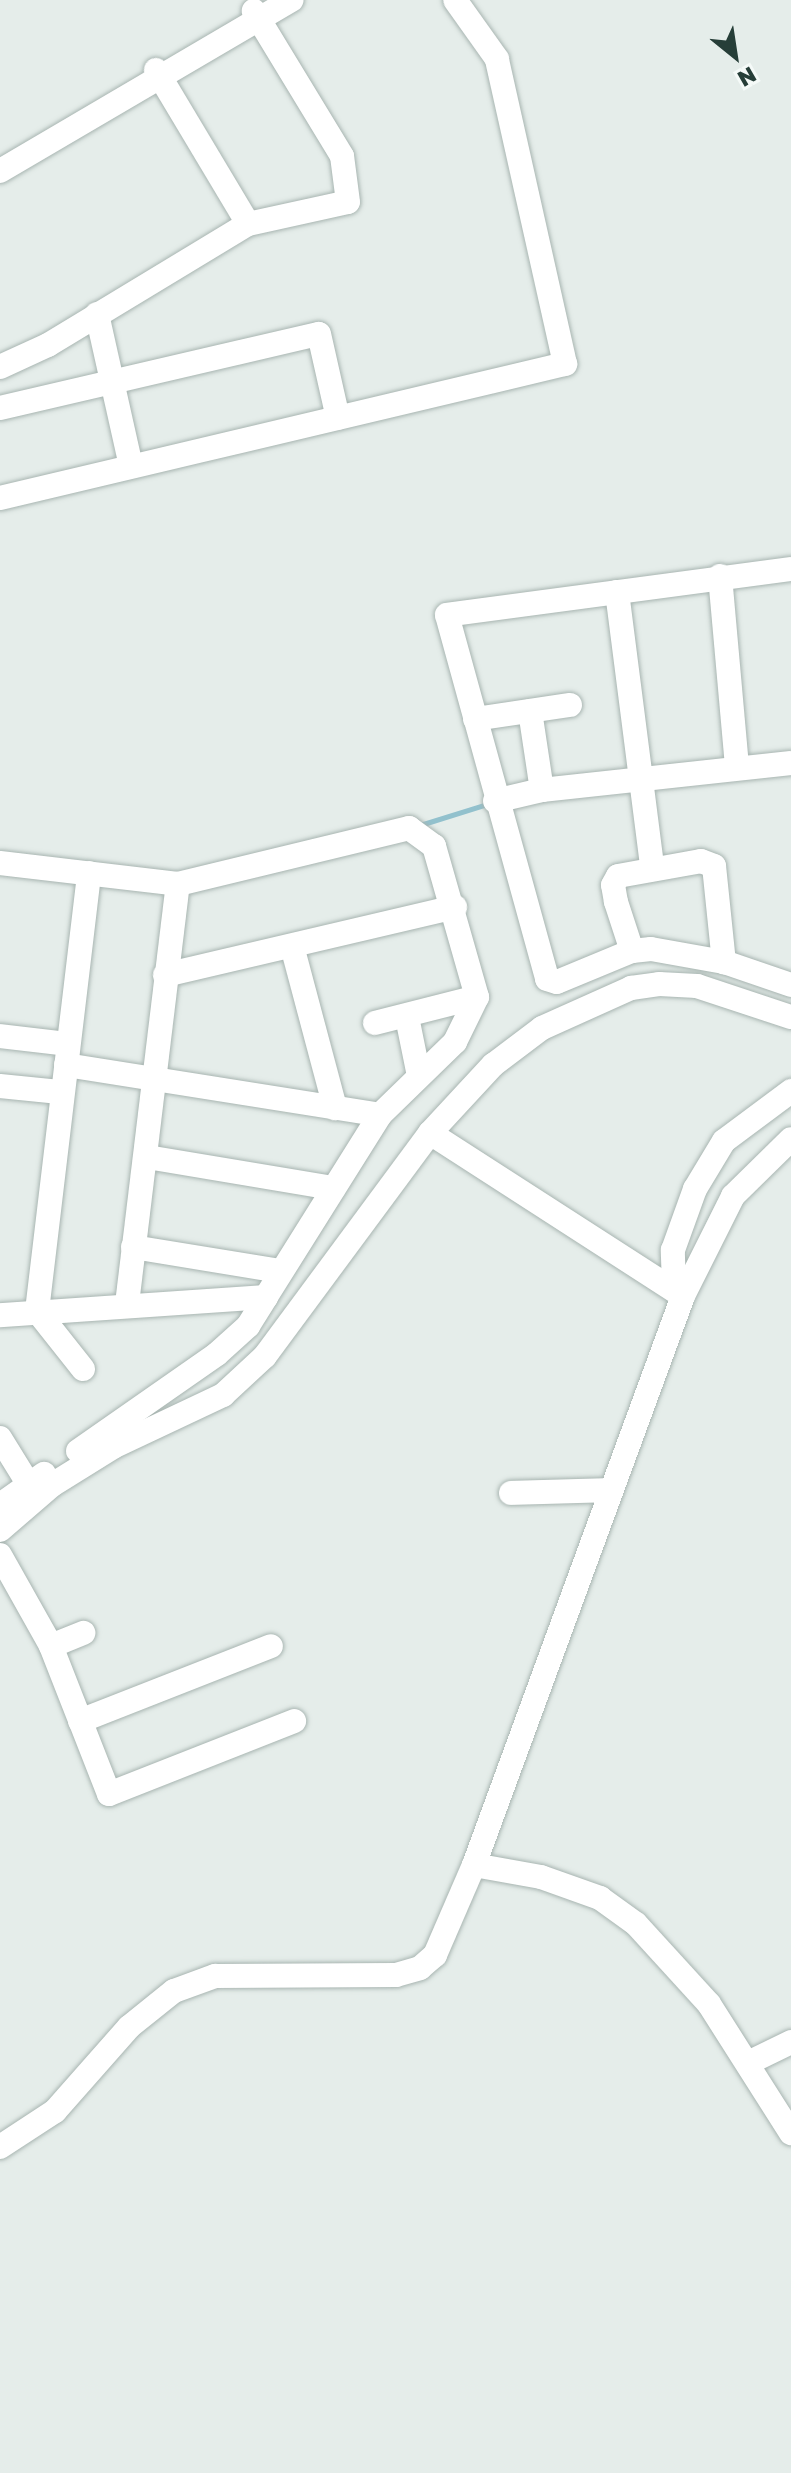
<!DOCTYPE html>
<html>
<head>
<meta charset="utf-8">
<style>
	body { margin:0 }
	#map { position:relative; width:791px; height:2473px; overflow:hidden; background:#e5edea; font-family:"Golos Text",sans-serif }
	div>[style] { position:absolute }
	.stream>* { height:5px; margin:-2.5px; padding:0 2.5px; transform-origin:2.5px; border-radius:2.5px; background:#92c1cd }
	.roads { filter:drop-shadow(0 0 2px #a8b5b1) drop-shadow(0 0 2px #a8b5b1) }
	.minor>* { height:24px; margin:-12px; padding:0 12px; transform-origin:12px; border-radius:12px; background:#fff }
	span { translate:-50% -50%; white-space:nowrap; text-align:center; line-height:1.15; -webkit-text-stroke:6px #f5faf8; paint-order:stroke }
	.north { position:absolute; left:695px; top:16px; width:80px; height:80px; -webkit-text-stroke:6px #f5faf8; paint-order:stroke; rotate:150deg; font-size:22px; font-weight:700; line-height:32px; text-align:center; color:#263e38 }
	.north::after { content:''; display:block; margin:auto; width:28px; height:36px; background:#263e38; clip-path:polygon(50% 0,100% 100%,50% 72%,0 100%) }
</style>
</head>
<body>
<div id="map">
	<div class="stream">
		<div style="left:420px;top:825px;width:70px;rotate:-17.4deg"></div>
	</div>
	<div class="roads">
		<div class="minor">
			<div style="left:156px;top:70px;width:179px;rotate:59.1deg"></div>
			<div style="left:248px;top:224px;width:102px;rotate:-12.4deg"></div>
			<div style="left:348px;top:202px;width:46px;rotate:-97.4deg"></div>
			<div style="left:342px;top:156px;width:170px;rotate:-121.3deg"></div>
			<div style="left:0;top:171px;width:338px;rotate:-30.4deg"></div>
			<div style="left:97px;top:314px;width:156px;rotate:77.4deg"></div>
			<div style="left:0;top:367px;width:53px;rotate:-24.6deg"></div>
			<div style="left:48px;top:345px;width:234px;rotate:-31.2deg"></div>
			<div style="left:0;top:408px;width:327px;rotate:-13.1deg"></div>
			<div style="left:319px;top:334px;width:86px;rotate:77.3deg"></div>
			<div style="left:0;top:498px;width:581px;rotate:-13.34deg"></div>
			<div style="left:565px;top:364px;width:312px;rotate:-102.6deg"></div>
			<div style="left:497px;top:59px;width:72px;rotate:-125.4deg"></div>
			<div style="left:791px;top:569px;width:347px;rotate:172.4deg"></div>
			<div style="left:447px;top:615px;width:377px;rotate:74.6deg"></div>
			<div style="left:547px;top:979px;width:10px;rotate:17deg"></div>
			<div style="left:557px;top:982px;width:81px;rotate:-22.5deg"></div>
			<div style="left:632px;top:951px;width:19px;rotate:-6deg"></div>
			<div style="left:651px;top:949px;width:74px;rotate:10.1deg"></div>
			<div style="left:724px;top:962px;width:71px;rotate:18.9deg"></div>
			<div style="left:720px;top:576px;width:191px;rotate:84.9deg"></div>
			<div style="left:617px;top:592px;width:277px;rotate:82.7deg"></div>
			<div style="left:530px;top:711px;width:80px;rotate:81.4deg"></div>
			<div style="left:475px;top:719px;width:96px;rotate:-8.4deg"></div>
			<div style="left:495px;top:801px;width:48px;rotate:-13.2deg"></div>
			<div style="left:542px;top:790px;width:250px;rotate:-6.2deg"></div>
			<div style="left:0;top:863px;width:179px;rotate:6.7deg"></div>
			<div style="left:178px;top:884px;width:238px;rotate:-13.6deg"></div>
			<div style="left:409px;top:828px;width:31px;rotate:36deg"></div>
			<div style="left:434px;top:846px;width:157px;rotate:74.1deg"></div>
			<div style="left:477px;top:997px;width:50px;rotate:116.1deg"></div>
			<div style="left:455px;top:1042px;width:105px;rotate:135.8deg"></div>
			<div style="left:380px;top:1115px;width:215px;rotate:122.1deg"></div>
			<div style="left:266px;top:1297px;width:267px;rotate:176.1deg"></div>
			<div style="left:292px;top:946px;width:168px;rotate:75.1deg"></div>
			<div style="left:632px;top:951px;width:52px;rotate:-108.1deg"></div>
			<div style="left:616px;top:902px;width:17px;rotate:-100deg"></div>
			<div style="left:613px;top:885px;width:10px;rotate:-61deg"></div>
			<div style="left:618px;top:876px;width:84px;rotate:-10.2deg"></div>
			<div style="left:701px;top:861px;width:14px;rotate:21deg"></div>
			<div style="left:714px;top:866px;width:97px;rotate:84.1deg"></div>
			<div style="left:165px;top:975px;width:298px;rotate:-13.2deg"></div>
			<div style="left:407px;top:1017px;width:60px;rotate:78.5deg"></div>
			<div style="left:375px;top:1023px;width:105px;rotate:-14.3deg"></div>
			<div style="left:0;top:1036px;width:68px;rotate:6.7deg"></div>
			<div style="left:66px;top:1065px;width:318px;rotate:9deg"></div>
			<div style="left:0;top:1086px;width:60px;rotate:5.7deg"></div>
			<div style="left:430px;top:1133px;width:301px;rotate:32.8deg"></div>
			<div style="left:147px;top:1157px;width:189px;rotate:9.5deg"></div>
			<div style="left:133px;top:1247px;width:148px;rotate:9.3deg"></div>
			<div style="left:674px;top:1286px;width:36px;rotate:-92deg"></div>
			<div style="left:673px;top:1250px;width:65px;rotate:-70.2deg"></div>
			<div style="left:695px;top:1189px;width:56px;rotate:-58.9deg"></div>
			<div style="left:724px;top:1141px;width:84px;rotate:-36.7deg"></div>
			<div style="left:127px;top:1304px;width:423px;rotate:-83.1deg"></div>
			<div style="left:83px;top:1369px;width:74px;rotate:-128.4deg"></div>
			<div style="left:37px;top:1311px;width:441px;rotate:-83.2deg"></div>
			<div style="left:0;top:1438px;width:55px;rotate:58.3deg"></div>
			<div style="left:78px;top:1451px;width:169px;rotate:-34.9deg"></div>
			<div style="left:217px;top:1354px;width:42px;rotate:-42.1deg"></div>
			<div style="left:248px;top:1326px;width:34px;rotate:-58deg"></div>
			<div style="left:511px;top:1493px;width:99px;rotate:-1.7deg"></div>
			<div style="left:0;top:1505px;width:54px;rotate:-35.2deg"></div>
			<div style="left:0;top:1530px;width:69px;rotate:-40.9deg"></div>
			<div style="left:52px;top:1485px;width:72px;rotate:-31.9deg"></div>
			<div style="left:113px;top:1447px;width:122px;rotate:-25.3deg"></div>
			<div style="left:223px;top:1395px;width:57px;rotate:-42.9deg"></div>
			<div style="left:265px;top:1356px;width:277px;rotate:-53.5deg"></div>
			<div style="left:430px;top:1133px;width:93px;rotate:-47.2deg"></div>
			<div style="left:493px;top:1065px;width:61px;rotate:-37.1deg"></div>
			<div style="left:542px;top:1028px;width:98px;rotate:-24.2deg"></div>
			<div style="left:631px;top:988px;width:28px;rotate:-8deg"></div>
			<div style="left:659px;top:984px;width:38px;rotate:3deg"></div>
			<div style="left:697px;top:986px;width:99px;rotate:18.3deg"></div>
			<div style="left:0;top:1555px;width:104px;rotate:60.7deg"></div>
			<div style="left:51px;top:1646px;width:159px;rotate:68.6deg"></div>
			<div style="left:109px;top:1794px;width:199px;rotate:-21.5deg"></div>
			<div style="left:51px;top:1646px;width:35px;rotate:-22deg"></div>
			<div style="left:80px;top:1721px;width:205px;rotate:-21.4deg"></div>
			<div style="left:474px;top:1865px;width:68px;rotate:10.2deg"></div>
			<div style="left:541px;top:1877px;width:63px;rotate:19.6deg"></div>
			<div style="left:600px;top:1898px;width:44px;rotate:35.8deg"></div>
			<div style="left:636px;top:1924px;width:108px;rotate:47.6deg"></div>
			<div style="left:709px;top:2004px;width:153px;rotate:57.6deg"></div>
			<div style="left:748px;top:2063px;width:48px;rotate:-26deg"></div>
			<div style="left:0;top:2147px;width:66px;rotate:-33.2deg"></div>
			<div style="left:55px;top:2111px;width:112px;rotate:-48.6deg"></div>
			<div style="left:129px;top:2027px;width:58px;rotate:-38.7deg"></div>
			<div style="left:174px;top:1991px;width:44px;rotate:-20.1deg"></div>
			<div style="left:215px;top:1976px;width:181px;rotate:-0.3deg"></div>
			<div style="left:396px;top:1975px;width:25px;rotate:-16deg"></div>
			<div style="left:420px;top:1968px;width:20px;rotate:-41deg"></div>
			<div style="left:435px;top:1955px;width:98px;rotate:-66.6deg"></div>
			<div style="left:474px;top:1865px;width:606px;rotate:-69.83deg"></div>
			<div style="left:683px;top:1296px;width:112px;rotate:-63.4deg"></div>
			<div style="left:733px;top:1196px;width:81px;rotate:-44.5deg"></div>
		</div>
	</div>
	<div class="north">N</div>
</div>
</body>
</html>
